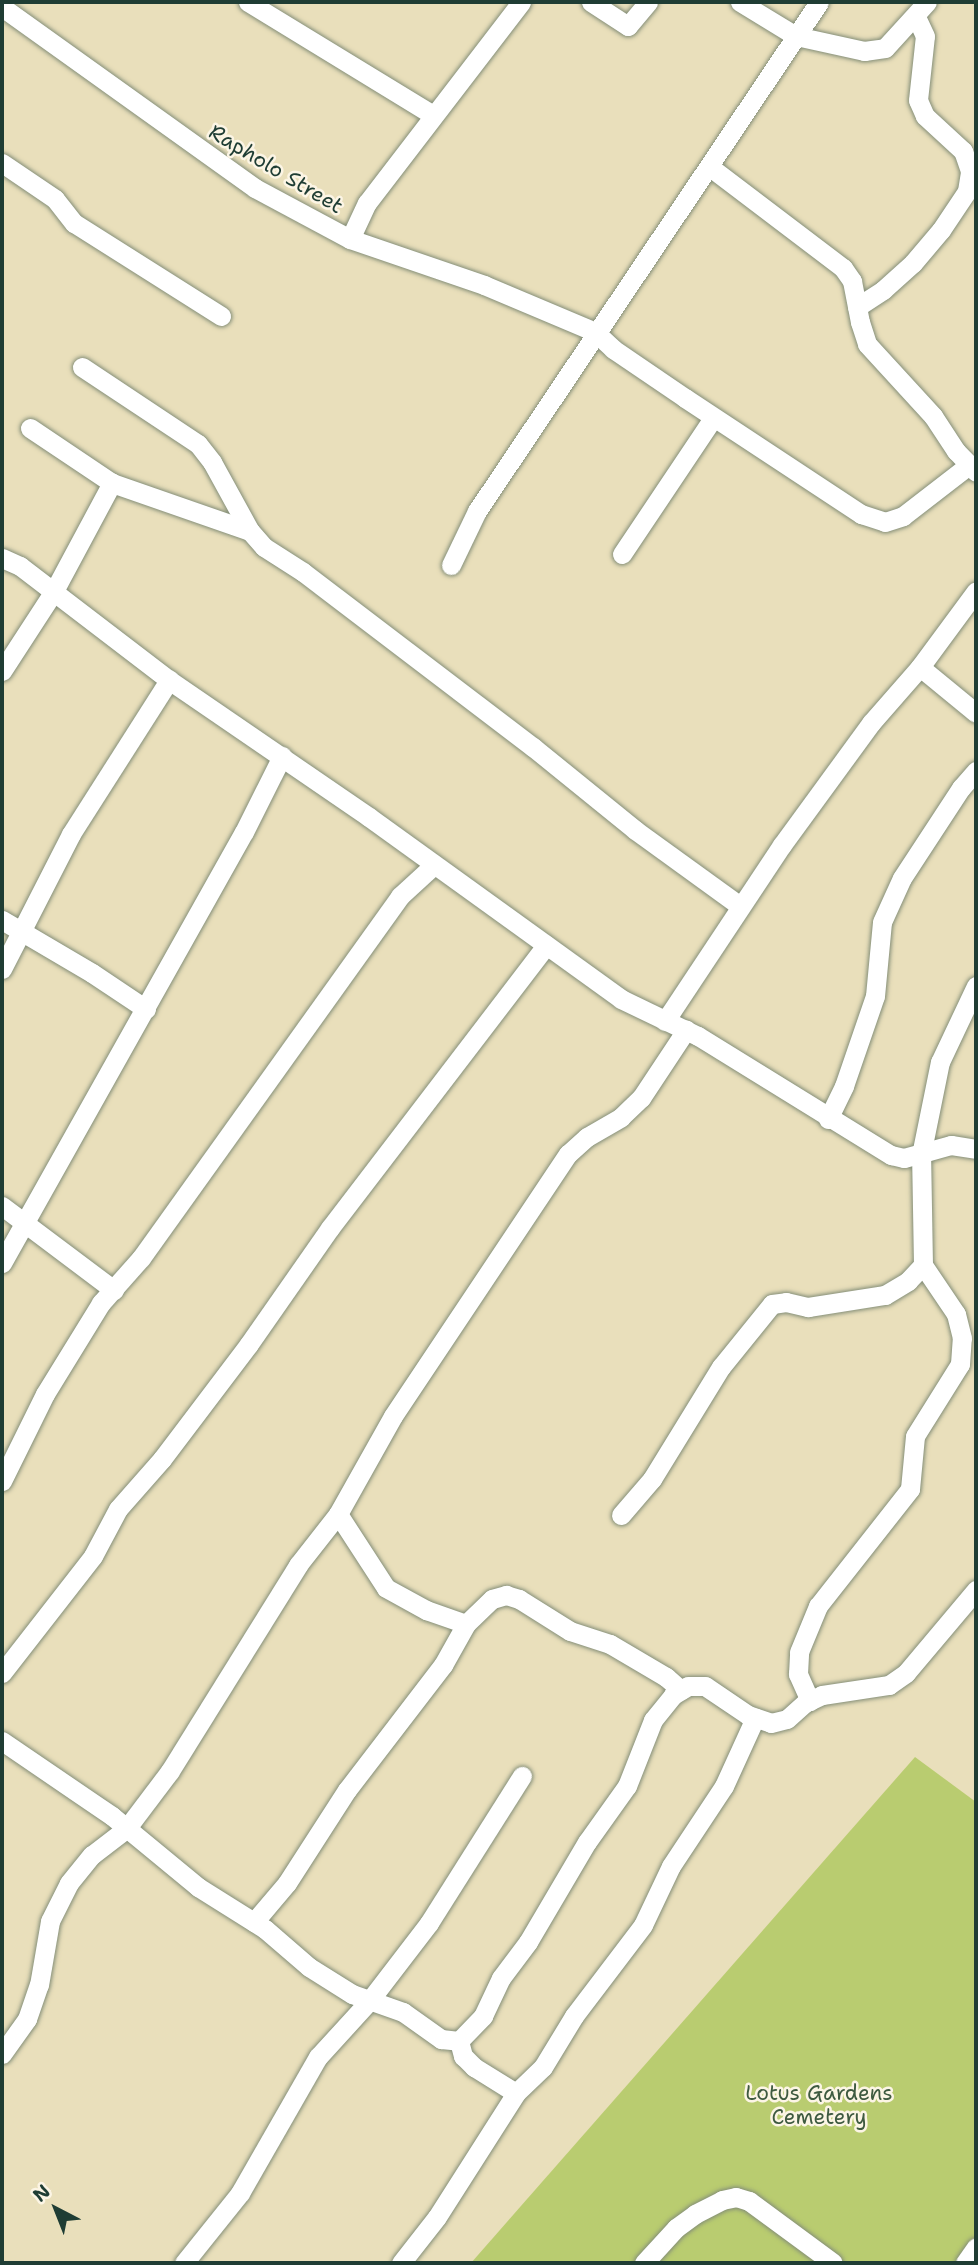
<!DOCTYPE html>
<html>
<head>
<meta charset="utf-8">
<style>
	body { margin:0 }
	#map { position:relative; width:978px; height:2265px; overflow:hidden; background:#e9dfbb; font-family:"Shantell Sans",sans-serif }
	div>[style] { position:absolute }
	.green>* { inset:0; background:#b9cc70 }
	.roads { filter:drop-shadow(0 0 2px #848e78) drop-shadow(0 0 2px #848e78) }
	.minor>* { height:19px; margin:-9.5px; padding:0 9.5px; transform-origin:9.5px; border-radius:9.5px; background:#fff }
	span { translate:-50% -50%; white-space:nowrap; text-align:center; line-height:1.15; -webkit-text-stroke:5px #fcf5e5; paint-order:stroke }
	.street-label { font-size:21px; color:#1f3d34 }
	.park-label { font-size:21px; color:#3e5a40 }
	.frame { position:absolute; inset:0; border:4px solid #1f3d34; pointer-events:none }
	.north { position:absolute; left:21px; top:2174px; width:70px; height:70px; -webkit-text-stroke:5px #fcf5e5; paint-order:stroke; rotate:318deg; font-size:19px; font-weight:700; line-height:28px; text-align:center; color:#1f3d34 }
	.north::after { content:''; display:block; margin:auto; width:24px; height:32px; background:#1f3d34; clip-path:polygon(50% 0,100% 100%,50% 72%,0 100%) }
</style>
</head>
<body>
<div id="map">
	<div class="green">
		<div style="clip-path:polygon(915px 1757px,976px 1802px,976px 2263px,471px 2263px)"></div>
	</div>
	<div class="roads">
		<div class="minor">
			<div style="left:248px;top:2px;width:217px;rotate:31.4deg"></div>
			<div style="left:591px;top:2px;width:44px;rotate:33deg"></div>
			<div style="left:628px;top:26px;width:31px;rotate:-50deg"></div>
			<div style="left:740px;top:2px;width:66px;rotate:31.3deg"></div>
			<div style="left:796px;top:36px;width:70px;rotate:12.4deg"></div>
			<div style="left:864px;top:51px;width:21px;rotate:-8deg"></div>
			<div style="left:885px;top:48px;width:62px;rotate:-47.6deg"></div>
			<div style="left:2px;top:7px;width:311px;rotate:35.6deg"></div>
			<div style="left:255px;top:188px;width:108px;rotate:28.2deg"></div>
			<div style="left:350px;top:239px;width:142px;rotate:18.9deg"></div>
			<div style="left:484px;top:285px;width:121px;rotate:22.9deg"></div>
			<div style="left:595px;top:332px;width:25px;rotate:43deg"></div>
			<div style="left:613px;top:349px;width:87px;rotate:34.2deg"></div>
			<div style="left:685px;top:398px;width:211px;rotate:33.4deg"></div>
			<div style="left:861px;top:514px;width:25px;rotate:18deg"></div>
			<div style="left:885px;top:522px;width:19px;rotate:-18deg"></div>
			<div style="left:903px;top:516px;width:83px;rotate:-37.7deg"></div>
			<div style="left:2px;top:163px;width:64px;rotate:34.2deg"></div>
			<div style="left:55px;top:199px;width:31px;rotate:52deg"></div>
			<div style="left:74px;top:223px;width:174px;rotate:32.3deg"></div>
			<div style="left:710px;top:167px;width:167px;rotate:37.2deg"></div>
			<div style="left:843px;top:268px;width:16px;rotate:55deg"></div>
			<div style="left:852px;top:281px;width:42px;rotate:79deg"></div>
			<div style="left:860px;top:322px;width:23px;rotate:72deg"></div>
			<div style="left:867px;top:344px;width:98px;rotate:47.5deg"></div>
			<div style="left:933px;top:416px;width:42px;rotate:56.7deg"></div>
			<div style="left:956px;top:451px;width:29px;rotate:46deg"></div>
			<div style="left:350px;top:239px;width:40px;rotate:-65deg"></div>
			<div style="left:367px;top:203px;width:253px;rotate:-52.5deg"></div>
			<div style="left:857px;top:307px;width:31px;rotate:-33deg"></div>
			<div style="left:883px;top:290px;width:40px;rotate:-42deg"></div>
			<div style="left:913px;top:263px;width:43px;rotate:-49.7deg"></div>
			<div style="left:941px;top:230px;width:47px;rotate:-56.3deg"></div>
			<div style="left:967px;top:191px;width:20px;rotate:-81deg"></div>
			<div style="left:970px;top:171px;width:21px;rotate:-109deg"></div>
			<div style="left:963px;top:151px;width:52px;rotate:-137.4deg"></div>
			<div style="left:925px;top:116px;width:17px;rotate:-114deg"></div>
			<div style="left:918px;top:100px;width:64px;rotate:-83.8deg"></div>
			<div style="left:925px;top:36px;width:21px;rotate:-115deg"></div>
			<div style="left:82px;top:367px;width:139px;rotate:33.6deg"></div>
			<div style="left:198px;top:444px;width:23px;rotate:52deg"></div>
			<div style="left:212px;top:462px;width:79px;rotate:61.2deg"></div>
			<div style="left:250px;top:531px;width:21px;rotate:49deg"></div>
			<div style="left:264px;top:547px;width:46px;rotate:32.7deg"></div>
			<div style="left:303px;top:572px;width:289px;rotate:37.3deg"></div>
			<div style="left:533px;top:747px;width:132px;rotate:39.1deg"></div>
			<div style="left:635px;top:830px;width:130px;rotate:35.9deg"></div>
			<div style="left:30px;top:428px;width:99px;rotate:33.9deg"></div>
			<div style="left:112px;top:483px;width:146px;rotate:19.2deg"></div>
			<div style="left:622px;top:554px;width:164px;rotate:-56.2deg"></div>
			<div style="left:2px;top:558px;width:20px;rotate:24deg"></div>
			<div style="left:20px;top:566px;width:188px;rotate:37.4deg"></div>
			<div style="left:169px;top:680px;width:242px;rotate:34.4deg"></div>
			<div style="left:369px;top:817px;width:311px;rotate:35.8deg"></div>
			<div style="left:621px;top:999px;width:85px;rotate:25.7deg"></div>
			<div style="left:698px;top:1036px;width:227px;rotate:31.7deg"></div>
			<div style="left:891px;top:1155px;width:13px;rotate:13deg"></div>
			<div style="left:904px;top:1158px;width:49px;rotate:-15.5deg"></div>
			<div style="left:951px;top:1145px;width:25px;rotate:9deg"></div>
			<div style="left:451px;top:565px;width:60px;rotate:-64.3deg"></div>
			<div style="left:477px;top:511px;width:613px;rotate:-56.1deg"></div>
			<div style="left:920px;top:667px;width:72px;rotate:39.4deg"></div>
			<div style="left:2px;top:671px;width:95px;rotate:-57deg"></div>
			<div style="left:54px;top:591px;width:123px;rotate:-61.8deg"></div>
			<div style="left:2px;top:920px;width:104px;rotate:30.5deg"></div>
			<div style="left:92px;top:973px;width:65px;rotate:33.7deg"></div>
			<div style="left:2px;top:969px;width:152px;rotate:-62.9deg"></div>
			<div style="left:71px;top:834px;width:183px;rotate:-57.5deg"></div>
			<div style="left:665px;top:1021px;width:211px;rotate:-56.4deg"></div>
			<div style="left:782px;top:845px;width:151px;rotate:-53.9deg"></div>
			<div style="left:871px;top:723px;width:74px;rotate:-48.8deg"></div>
			<div style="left:920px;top:667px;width:94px;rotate:-53.6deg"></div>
			<div style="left:828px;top:1119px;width:37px;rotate:-64deg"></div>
			<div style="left:844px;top:1086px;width:95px;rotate:-71deg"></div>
			<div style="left:875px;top:996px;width:74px;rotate:-84.6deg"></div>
			<div style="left:882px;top:922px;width:48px;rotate:-65.6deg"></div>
			<div style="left:902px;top:878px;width:108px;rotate:-56.8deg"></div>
			<div style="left:961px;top:788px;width:23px;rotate:-49deg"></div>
			<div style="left:2px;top:1206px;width:140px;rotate:36.9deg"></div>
			<div style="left:2px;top:1263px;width:494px;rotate:-60.7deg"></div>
			<div style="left:244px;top:832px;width:85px;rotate:-63.4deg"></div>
			<div style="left:2px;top:1481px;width:97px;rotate:-63.7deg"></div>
			<div style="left:45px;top:1394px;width:107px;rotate:-58.4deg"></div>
			<div style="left:101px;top:1303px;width:60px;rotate:-48.4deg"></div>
			<div style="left:141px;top:1258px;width:445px;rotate:-54.4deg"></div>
			<div style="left:400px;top:896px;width:46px;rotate:-42.4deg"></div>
			<div style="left:338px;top:1514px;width:88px;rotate:57deg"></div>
			<div style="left:386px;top:1588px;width:46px;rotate:28.8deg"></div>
			<div style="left:426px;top:1610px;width:42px;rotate:19.3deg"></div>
			<div style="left:621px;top:1515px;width:48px;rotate:-49.3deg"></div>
			<div style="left:652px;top:1479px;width:132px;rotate:-58.4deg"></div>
			<div style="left:721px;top:1367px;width:81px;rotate:-51deg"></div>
			<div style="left:772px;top:1304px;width:14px;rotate:-8deg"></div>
			<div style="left:786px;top:1302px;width:23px;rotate:13deg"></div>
			<div style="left:808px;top:1307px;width:78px;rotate:-8.9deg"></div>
			<div style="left:885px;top:1295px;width:27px;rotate:-31deg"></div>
			<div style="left:908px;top:1281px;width:22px;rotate:-47deg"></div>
			<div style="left:923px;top:1265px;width:110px;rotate:-91deg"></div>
			<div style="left:921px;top:1155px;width:95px;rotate:-78.5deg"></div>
			<div style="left:940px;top:1062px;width:84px;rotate:-64.7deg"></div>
			<div style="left:2px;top:1673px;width:148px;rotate:-52.1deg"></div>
			<div style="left:93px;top:1556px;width:53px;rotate:-62deg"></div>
			<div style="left:118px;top:1509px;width:67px;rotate:-48.7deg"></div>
			<div style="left:162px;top:1459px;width:144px;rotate:-52.9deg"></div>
			<div style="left:249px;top:1344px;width:141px;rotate:-55.1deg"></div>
			<div style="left:330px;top:1228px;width:356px;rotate:-52.6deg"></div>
			<div style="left:810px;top:1701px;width:30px;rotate:-114deg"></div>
			<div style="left:798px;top:1674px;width:22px;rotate:-87deg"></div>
			<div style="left:799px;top:1652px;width:50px;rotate:-67.6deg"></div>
			<div style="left:818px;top:1606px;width:149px;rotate:-51.8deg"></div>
			<div style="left:910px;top:1489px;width:53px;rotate:-84.6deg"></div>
			<div style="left:915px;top:1436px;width:85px;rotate:-58deg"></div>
			<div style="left:960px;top:1364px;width:26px;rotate:-86deg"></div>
			<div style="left:962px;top:1338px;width:25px;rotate:-104deg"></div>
			<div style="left:956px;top:1314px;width:59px;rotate:-124deg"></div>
			<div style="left:2px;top:1741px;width:133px;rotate:34.3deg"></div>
			<div style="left:112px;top:1816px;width:112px;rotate:39.5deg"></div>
			<div style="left:198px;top:1887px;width:79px;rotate:32.1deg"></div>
			<div style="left:265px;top:1929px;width:58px;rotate:40.8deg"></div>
			<div style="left:309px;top:1967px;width:51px;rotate:32.1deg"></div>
			<div style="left:352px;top:1994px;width:54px;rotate:19.4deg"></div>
			<div style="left:403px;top:2012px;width:47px;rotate:35.4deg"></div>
			<div style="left:441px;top:2039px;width:18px;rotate:6deg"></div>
			<div style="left:459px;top:2041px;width:35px;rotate:-46deg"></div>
			<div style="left:483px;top:2016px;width:42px;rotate:-64.7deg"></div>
			<div style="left:501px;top:1978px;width:45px;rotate:-53.1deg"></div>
			<div style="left:528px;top:1942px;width:116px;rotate:-59.5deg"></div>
			<div style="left:587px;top:1842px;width:69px;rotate:-54.5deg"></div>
			<div style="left:627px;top:1786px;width:71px;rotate:-68.5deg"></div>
			<div style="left:653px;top:1720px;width:32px;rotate:-51deg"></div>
			<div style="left:673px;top:1695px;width:17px;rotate:-31deg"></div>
			<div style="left:688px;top:1686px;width:17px"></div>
			<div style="left:705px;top:1686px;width:52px;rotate:34deg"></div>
			<div style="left:748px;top:1715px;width:24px;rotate:19deg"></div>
			<div style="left:771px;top:1723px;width:16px;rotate:-14deg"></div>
			<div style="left:787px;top:1719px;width:24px;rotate:-42deg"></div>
			<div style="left:805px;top:1703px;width:19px;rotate:-25deg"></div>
			<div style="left:822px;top:1695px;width:68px;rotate:-8.5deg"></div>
			<div style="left:889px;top:1685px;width:21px;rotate:-35deg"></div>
			<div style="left:906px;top:1673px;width:109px;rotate:-49.9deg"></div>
			<div style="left:254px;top:1922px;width:51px;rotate:-49.8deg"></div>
			<div style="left:287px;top:1883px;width:111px;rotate:-57.2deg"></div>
			<div style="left:347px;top:1790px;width:158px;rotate:-52.5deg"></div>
			<div style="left:443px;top:1665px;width:47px;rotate:-60.7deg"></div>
			<div style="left:466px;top:1624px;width:36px;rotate:-44deg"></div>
			<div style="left:492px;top:1599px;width:15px;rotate:-16deg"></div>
			<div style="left:506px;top:1595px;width:14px;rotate:17deg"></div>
			<div style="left:519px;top:1599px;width:60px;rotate:32.1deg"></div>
			<div style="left:570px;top:1631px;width:42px;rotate:18deg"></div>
			<div style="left:610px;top:1644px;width:65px;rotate:30.5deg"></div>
			<div style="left:666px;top:1677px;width:20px;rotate:41deg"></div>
			<div style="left:459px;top:2041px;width:16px;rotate:75deg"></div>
			<div style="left:463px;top:2056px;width:16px;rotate:45deg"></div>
			<div style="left:474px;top:2067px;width:49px;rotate:31.8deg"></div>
			<div style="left:2px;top:2054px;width:43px;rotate:-54.5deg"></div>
			<div style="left:27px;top:2019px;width:36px;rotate:-71deg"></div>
			<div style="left:39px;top:1985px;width:65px;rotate:-80.2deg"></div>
			<div style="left:50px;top:1921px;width:42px;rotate:-63.4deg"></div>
			<div style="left:69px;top:1883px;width:36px;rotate:-51deg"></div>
			<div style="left:92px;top:1855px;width:44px;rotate:-37.6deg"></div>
			<div style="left:127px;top:1828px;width:71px;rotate:-53deg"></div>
			<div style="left:170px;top:1771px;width:243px;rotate:-58.1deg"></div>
			<div style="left:298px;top:1565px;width:65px;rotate:-51.9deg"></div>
			<div style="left:338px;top:1514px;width:112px;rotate:-60.7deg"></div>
			<div style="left:393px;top:1416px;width:315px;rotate:-56.3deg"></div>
			<div style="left:568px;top:1154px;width:25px;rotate:-42deg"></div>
			<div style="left:587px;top:1137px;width:39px;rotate:-30deg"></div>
			<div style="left:621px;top:1117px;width:28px;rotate:-44deg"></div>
			<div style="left:641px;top:1098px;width:82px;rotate:-56.5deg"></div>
			<div style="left:184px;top:2263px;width:90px;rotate:-51.3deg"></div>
			<div style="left:240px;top:2193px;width:157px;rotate:-60.2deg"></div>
			<div style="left:318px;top:2057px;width:77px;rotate:-47.6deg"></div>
			<div style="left:370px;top:2000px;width:97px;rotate:-52.5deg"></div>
			<div style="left:429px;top:1923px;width:174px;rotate:-57.7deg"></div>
			<div style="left:401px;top:2263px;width:58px;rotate:-52deg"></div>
			<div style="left:437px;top:2217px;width:147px;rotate:-57.5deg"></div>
			<div style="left:516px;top:2093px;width:37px;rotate:-44deg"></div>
			<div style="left:543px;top:2067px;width:60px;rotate:-58.7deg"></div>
			<div style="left:574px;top:2016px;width:114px;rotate:-52.8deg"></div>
			<div style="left:643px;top:1925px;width:65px;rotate:-64.6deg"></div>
			<div style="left:671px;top:1866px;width:96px;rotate:-56.5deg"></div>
			<div style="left:724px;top:1786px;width:75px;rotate:-65.5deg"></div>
			<div style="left:644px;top:2263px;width:47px;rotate:-47.6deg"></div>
			<div style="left:676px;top:2228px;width:24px;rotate:-36deg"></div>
			<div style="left:695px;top:2214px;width:30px;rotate:-27deg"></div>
			<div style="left:722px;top:2200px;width:14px;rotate:-12deg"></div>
			<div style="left:736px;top:2197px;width:14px;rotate:17deg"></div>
			<div style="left:749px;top:2201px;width:104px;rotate:36.4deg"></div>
			<div style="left:965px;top:2263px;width:19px;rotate:-55deg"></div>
		</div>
	</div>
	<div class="street-label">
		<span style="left:276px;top:169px;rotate:31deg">Rapholo Street</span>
	</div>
	<div class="park-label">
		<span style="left:819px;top:2105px">Lotus Gardens<br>Cemetery</span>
	</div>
	<div class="frame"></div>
	<div class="north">N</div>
</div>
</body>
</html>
